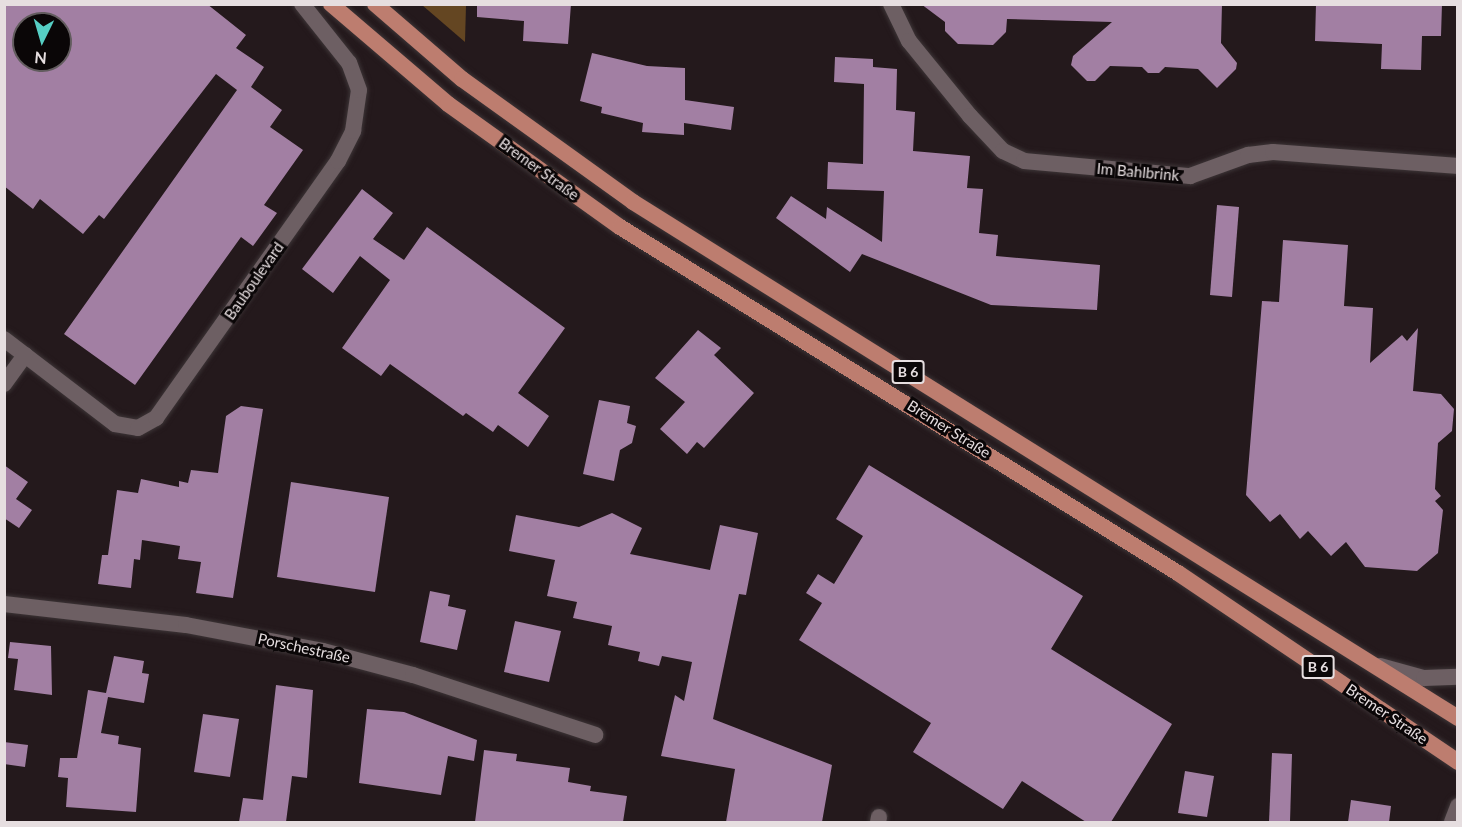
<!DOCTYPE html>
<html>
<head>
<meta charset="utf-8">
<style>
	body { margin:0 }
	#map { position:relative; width:1462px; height:827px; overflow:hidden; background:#24191c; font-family:Lato,sans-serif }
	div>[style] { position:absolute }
	.forest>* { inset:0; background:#644622 }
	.building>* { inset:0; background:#a27fa3 }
	.roads { filter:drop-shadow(0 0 2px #3d3537) drop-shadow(0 0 2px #3d3537) }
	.minor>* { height:16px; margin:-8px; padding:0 8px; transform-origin:8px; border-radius:8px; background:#6d5f63 }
	.tertiary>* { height:16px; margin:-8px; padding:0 8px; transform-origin:8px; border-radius:8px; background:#6d5f63 }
	.primary>* { height:16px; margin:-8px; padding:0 8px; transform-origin:8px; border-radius:8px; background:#bd7d6f }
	span { translate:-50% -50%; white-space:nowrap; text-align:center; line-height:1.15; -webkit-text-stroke:6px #0a0607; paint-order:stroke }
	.shield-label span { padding:2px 4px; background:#0a0607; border:2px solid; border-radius:4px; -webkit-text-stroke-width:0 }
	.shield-label { font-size:14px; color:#e6dee0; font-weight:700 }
	.street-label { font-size:15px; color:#e6dee0 }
	.frame { position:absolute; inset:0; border:6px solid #e6dee0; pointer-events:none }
	.north { position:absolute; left:12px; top:12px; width:60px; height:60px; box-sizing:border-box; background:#0a0607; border:2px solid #625c5e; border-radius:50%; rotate:185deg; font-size:16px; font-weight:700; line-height:24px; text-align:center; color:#e6dee0 }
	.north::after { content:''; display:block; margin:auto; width:21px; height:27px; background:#56cec4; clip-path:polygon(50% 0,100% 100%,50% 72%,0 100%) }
</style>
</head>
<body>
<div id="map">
	<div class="forest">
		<div style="clip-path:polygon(422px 5px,466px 5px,465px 42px)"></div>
	</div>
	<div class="building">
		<div style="clip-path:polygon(evenodd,4px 4px,207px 4px,246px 35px,236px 48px,264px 67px,251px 87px,282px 110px,270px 127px,303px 150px,264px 205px,277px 213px,253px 246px,241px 237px,135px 385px,64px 334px,237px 90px,216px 74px,104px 219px,99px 215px,83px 234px,40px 199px,33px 209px,4px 186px,4px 4px,24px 24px,60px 24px,60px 60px,24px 60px,24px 24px)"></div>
		<div style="clip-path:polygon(477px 4px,571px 4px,568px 44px,523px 41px,524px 21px,477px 17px)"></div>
		<div style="clip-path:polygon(921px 4px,1222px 4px,1221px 43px,1237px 63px,1236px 69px,1217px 88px,1198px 69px,1165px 67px,1159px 73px,1148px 73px,1142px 67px,1110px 66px,1095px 81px,1087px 81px,1071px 65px,1073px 56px,1112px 22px,1007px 19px,1006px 32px,993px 45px,958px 44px,945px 31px,945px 22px)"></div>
		<div style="clip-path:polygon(1316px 4px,1442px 4px,1441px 36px,1422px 36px,1421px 70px,1381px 69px,1382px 44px,1315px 41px)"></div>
		<div style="clip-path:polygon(592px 53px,647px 66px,685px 68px,685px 100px,734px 107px,731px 130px,684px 123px,684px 135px,642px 132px,643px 123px,601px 113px,602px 107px,580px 101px)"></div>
		<div style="clip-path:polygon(835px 57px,873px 59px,873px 67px,897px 69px,896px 110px,915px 112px,913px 151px,970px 156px,967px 188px,983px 189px,979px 233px,998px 235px,996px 256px,1100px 265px,1097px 310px,991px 305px,862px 254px,850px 272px,776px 218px,791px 196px,826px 219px,827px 207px,882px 242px,884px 191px,827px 189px,828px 162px,863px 164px,864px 84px,834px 82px)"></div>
		<div style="clip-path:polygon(362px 189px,393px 213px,373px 239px,404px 260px,427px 227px,565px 328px,518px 393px,549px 416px,528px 447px,498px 425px,493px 432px,466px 413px,463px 416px,390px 364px,381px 376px,342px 348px,390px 280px,360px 256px,333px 293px,302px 269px)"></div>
		<div style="clip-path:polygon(1217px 205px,1239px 207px,1232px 297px,1210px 295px)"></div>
		<div style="clip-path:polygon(1283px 240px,1348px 245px,1344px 306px,1373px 308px,1370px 363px,1402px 335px,1407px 341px,1418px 328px,1413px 391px,1441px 394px,1454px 409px,1452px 431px,1438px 443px,1435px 489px,1441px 496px,1435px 501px,1443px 510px,1438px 553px,1417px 571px,1365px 567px,1346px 542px,1331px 556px,1308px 531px,1300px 539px,1280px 514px,1270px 522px,1246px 495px,1262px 301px,1279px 302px)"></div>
		<div style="clip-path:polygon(698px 330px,721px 348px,714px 355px,754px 393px,704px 448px,697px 442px,687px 454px,660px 429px,685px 402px,655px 378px)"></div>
		<div style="clip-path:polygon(599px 400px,630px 406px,627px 423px,636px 426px,632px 443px,620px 450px,614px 481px,583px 474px)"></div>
		<div style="clip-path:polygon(241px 406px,263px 409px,233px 598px,196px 593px,201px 562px,178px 559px,180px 546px,142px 540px,140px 560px,134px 559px,131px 588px,98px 584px,102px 555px,108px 555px,117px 490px,138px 493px,141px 479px,179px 487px,179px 481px,188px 483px,191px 470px,218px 473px,226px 416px)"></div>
		<div style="clip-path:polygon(4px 465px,28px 482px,16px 499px,32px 510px,19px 528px,4px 518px)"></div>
		<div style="clip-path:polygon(869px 465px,1083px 596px,1051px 649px,1172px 724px,1111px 822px,1086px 822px,1022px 781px,1003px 809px,913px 752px,931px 723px,799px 640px,822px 603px,806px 593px,818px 574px,834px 584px,863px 536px,836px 519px)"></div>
		<div style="clip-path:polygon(291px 482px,389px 497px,375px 592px,277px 577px)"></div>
		<div style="clip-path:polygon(612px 513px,642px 528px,630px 554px,710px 570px,720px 525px,758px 533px,746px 595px,739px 594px,713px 719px,832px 765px,822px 822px,726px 822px,735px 769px,661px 756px,675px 695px,684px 701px,692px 662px,662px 656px,659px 666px,638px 661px,640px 652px,608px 645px,612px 626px,573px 618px,577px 602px,547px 596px,555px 560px,509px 551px,516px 515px,579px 527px)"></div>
		<div style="clip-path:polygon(430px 591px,450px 595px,448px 606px,466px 610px,457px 650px,420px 642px)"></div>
		<div style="clip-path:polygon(515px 621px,561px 631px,549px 682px,504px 672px)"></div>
		<div style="clip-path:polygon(10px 642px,51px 646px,52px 695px,14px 690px,18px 659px,8px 658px)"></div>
		<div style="clip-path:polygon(114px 656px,144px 661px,142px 673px,149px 674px,144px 703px,108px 697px,101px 733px,119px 736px,118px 744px,141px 748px,136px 812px,66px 807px,68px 778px,58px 777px,60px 758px,77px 758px,88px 690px,106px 693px)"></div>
		<div style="clip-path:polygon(276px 685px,313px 690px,307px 778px,292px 776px,286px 822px,239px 822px,243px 798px,263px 800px)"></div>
		<div style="clip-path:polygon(367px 709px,404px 712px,477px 740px,474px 761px,448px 756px,441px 795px,359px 783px)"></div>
		<div style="clip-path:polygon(203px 714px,239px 719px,230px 777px,194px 772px)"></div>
		<div style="clip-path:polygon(4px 742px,28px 745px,25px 767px,4px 764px)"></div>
		<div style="clip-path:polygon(484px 750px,517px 754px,516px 761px,570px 768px,568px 782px,591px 786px,590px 791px,627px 796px,623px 822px,475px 822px)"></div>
		<div style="clip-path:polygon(1272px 753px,1292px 754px,1290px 822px,1269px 822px)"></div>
		<div style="clip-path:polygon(1185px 771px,1214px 776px,1207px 817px,1178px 813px)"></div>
		<div style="clip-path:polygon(1351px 800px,1391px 806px,1389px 822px,1348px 822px)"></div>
	</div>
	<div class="roads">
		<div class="minor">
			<div style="left:891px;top:4px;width:41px;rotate:64.1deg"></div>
			<div style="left:909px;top:41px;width:97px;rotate:50.9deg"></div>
			<div style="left:970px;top:116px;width:48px;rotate:46.7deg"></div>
			<div style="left:1003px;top:151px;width:23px;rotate:25deg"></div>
			<div style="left:1024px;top:161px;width:167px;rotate:5.2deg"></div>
			<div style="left:1190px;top:176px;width:62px;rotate:-19.9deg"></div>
			<div style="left:1248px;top:155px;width:25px;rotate:-7deg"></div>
			<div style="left:1273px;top:152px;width:186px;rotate:4.3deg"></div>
			<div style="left:4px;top:339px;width:140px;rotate:37.4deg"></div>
			<div style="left:115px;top:424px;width:23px;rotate:10deg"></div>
			<div style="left:138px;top:428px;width:21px;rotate:-29deg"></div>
			<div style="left:156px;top:418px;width:315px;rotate:-54.7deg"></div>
			<div style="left:338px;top:161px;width:34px;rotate:-63deg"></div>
			<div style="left:353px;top:131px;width:41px;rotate:-81.7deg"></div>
			<div style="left:359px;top:90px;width:29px;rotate:-110deg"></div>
			<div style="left:349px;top:63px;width:75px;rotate:-128.5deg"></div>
			<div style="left:4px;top:384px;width:36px;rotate:-54deg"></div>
			<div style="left:4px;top:604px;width:183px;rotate:6.6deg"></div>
			<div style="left:186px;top:625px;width:139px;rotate:10.7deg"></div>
			<div style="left:323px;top:651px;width:93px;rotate:14.9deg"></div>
			<div style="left:413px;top:675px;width:192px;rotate:18.2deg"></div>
			<div style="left:878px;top:822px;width:5px;rotate:-79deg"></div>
		</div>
		<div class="tertiary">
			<div style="left:1380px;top:666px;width:46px;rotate:15.3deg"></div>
			<div style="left:1424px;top:678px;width:34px;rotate:-2deg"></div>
			<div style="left:1452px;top:822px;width:17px;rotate:-69deg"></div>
		</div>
		<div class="primary">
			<div style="left:331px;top:4px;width:154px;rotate:40.5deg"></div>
			<div style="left:448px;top:104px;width:211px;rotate:35.6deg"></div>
			<div style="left:620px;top:227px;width:657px;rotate:31.8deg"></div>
			<div style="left:1178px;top:573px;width:338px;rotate:34deg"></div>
			<div style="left:375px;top:4px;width:115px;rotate:40.8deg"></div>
			<div style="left:462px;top:79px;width:211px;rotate:35.7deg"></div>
			<div style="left:633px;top:202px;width:973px;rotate:32.02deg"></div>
		</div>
	</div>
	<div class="shield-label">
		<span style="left:908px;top:372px">B 6</span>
		<span style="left:1318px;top:667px">B 6</span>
	</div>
	<div class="street-label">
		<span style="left:539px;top:169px;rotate:36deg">Bremer Straße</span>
		<span style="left:1138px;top:172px;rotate:5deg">Im Bahlbrink</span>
		<span style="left:254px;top:281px;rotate:-55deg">Bauboulevard</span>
		<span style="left:949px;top:429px;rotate:32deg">Bremer Straße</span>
		<span style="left:304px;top:648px;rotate:12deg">Porschestraße</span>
		<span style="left:1387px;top:714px;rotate:34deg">Bremer Straße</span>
	</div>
	<div class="frame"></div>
	<div class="north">N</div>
</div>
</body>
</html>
